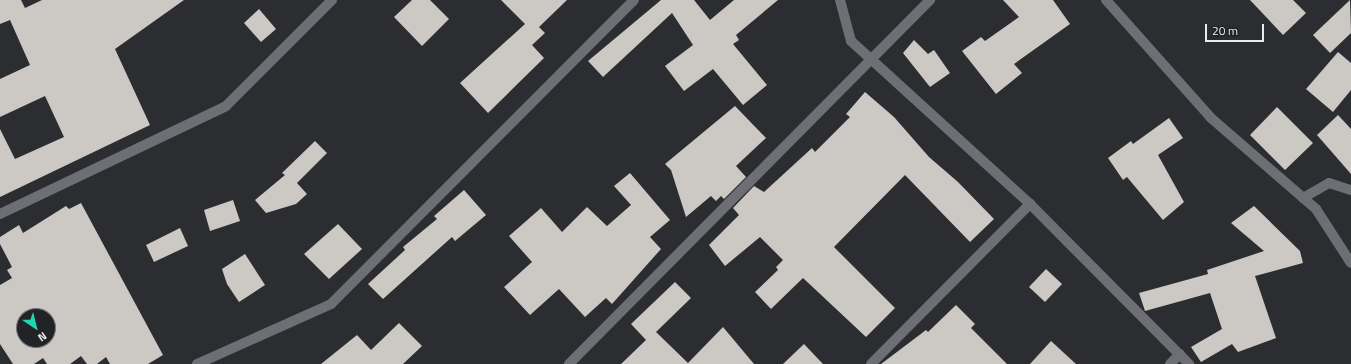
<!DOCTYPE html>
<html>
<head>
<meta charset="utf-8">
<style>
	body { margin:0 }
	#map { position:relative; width:1351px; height:364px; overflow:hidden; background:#2b2d31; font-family:"Titillium Web",sans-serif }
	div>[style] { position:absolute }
	.building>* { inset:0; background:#ccc8c3 }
	.street>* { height:10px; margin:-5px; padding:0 5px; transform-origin:5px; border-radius:5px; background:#6d6f74 }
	span { translate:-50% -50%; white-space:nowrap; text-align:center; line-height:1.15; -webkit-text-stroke:4px #212327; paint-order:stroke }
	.north { position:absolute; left:16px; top:308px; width:40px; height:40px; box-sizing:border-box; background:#212327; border:1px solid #717377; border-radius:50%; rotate:145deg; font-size:11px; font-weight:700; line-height:16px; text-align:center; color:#e9ebee }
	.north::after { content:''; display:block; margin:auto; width:14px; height:18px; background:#21d5b0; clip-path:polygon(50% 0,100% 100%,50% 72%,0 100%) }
	.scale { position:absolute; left:1205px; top:24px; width:59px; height:18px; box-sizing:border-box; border:2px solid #e9ebee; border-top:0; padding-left:5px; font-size:12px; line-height:14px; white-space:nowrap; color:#e9ebee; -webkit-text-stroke:3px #212327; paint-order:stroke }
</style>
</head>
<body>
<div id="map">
	<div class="building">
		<div style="clip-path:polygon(0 0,21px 0,25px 8px,42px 0,184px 0,115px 49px,150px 125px,0 197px,0 129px,15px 159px,64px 137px,45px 96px,0 117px,0 79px,30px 65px,10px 20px,0 24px)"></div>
		<div style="clip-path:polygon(412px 0,430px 0,449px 19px,422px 46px,394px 17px)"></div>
		<div style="clip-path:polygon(501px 0,567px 0,539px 27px,545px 33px,532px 45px,544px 58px,488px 113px,460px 83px,525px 24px)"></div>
		<div style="clip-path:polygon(661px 0,694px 0,710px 20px,734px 0,778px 0,736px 35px,739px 40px,733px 44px,767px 85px,743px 105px,713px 69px,684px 91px,665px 66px,693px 45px,672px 13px,603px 77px,588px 61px)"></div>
		<div style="clip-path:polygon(1003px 0,1053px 0,1070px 24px,1014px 64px,1022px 73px,996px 94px,962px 51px,981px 37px,985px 41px,1019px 17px)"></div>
		<div style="clip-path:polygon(1250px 0,1293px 0,1306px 13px,1283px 35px)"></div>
		<div style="clip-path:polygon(1350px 0,1351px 33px,1330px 53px,1313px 35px)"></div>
		<div style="clip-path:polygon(259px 9px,276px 29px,261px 42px,244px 23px)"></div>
		<div style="clip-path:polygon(914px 40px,928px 54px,934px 50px,950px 73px,930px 87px,903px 53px)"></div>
		<div style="clip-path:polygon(1338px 52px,1351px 63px,1351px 90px,1333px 112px,1306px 89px)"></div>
		<div style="clip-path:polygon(865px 92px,894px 117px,929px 157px,958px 182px,994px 219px,970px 242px,905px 175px,834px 247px,895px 308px,866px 337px,803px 278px,771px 309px,755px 292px,778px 270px,776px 267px,783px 260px,760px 237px,725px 266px,709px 245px,739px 215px,733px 208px,754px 186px,764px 192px,812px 148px,815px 152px,850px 117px,846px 114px)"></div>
		<div style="clip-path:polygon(735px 106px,766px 138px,736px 166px,746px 177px,724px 199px,721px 196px,716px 201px,711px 196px,686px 217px,671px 170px,665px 164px)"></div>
		<div style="clip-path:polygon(1277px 107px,1313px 143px,1285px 170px,1250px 135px)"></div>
		<div style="clip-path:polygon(1338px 115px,1351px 129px,1351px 174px,1317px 135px)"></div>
		<div style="clip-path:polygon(1169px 118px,1183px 138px,1158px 155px,1184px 202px,1163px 220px,1127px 177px,1123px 180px,1108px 158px,1131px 141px,1133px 144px)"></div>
		<div style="clip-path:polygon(315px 141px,327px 153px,297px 183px,307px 194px,296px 204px,266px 213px,255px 200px,285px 175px,282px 173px)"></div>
		<div style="clip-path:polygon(630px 173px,670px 220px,650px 237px,661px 249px,612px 304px,606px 298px,585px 317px,559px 289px,530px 315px,504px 287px,532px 262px,509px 236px,541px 208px,562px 232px,587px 207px,607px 226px,631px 205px,614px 186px)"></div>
		<div style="clip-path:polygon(464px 190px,486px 215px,455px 241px,452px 237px,383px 299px,368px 284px,405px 250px,403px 247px,437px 219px,434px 216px)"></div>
		<div style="clip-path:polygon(233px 200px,240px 221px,210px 231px,204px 210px)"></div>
		<div style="clip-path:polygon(evenodd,81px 203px,163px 355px,148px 364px,110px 364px,106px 357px,97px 364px,87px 364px,81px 356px,70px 364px,47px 364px,43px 358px,34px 364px,13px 364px,0 344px,0 285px,12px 278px,7px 270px,12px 267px,0 244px,0 237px,19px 225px,23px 233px,66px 206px,69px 209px,81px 203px,24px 316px,48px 316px,48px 340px,24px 340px,24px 316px)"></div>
		<div style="clip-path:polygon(1254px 206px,1300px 251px,1303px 263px,1255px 276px,1276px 338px,1238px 352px,1232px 344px,1201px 362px,1191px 347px,1222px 329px,1210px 293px,1145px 311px,1139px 293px,1208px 274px,1207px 270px,1264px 251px,1231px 223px)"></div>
		<div style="clip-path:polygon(338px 224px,362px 249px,329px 279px,304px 254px)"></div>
		<div style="clip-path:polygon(180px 228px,188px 246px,154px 262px,146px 245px)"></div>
		<div style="clip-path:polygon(245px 254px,265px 285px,239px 302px,227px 284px,222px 269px)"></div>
		<div style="clip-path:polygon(1046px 269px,1062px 284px,1045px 302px,1029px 287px)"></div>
		<div style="clip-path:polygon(675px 282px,691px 298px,656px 332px,688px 363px,723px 327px,754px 364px,621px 364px,646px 340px,631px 324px)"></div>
		<div style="clip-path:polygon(956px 305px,975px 324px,971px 328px,1007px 364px,881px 364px,926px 330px,928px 332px)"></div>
		<div style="clip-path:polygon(399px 323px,422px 346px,403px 364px,321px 364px,357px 335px,371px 350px)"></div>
		<div style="clip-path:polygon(1051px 341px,1076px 364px,1030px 364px)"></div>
		<div style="clip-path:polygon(804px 344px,823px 364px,783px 364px)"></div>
	</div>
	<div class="street">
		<div style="left:840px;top:0;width:42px;rotate:75deg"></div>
		<div style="left:851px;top:41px;width:242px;rotate:42.3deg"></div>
		<div style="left:1030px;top:204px;width:226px;rotate:45.2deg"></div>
		<div style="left:1106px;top:0;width:158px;rotate:48.3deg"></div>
		<div style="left:1211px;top:118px;width:139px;rotate:40.9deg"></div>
		<div style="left:1316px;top:209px;width:64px;rotate:57.1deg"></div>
		<div style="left:1303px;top:198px;width:30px;rotate:-30deg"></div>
		<div style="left:1329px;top:183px;width:23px;rotate:18deg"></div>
		<div style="left:0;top:214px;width:250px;rotate:-25.5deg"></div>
		<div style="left:226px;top:106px;width:150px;rotate:-45deg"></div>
		<div style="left:197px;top:364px;width:147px;rotate:-24.1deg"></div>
		<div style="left:331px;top:304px;width:429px;rotate:-45.1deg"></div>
		<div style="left:569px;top:364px;width:513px;rotate:-45.24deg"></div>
		<div style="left:871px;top:364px;width:226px;rotate:-45.2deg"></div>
		<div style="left:1170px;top:364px;width:14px;rotate:-45deg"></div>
	</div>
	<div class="north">N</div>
	<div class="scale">20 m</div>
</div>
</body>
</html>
